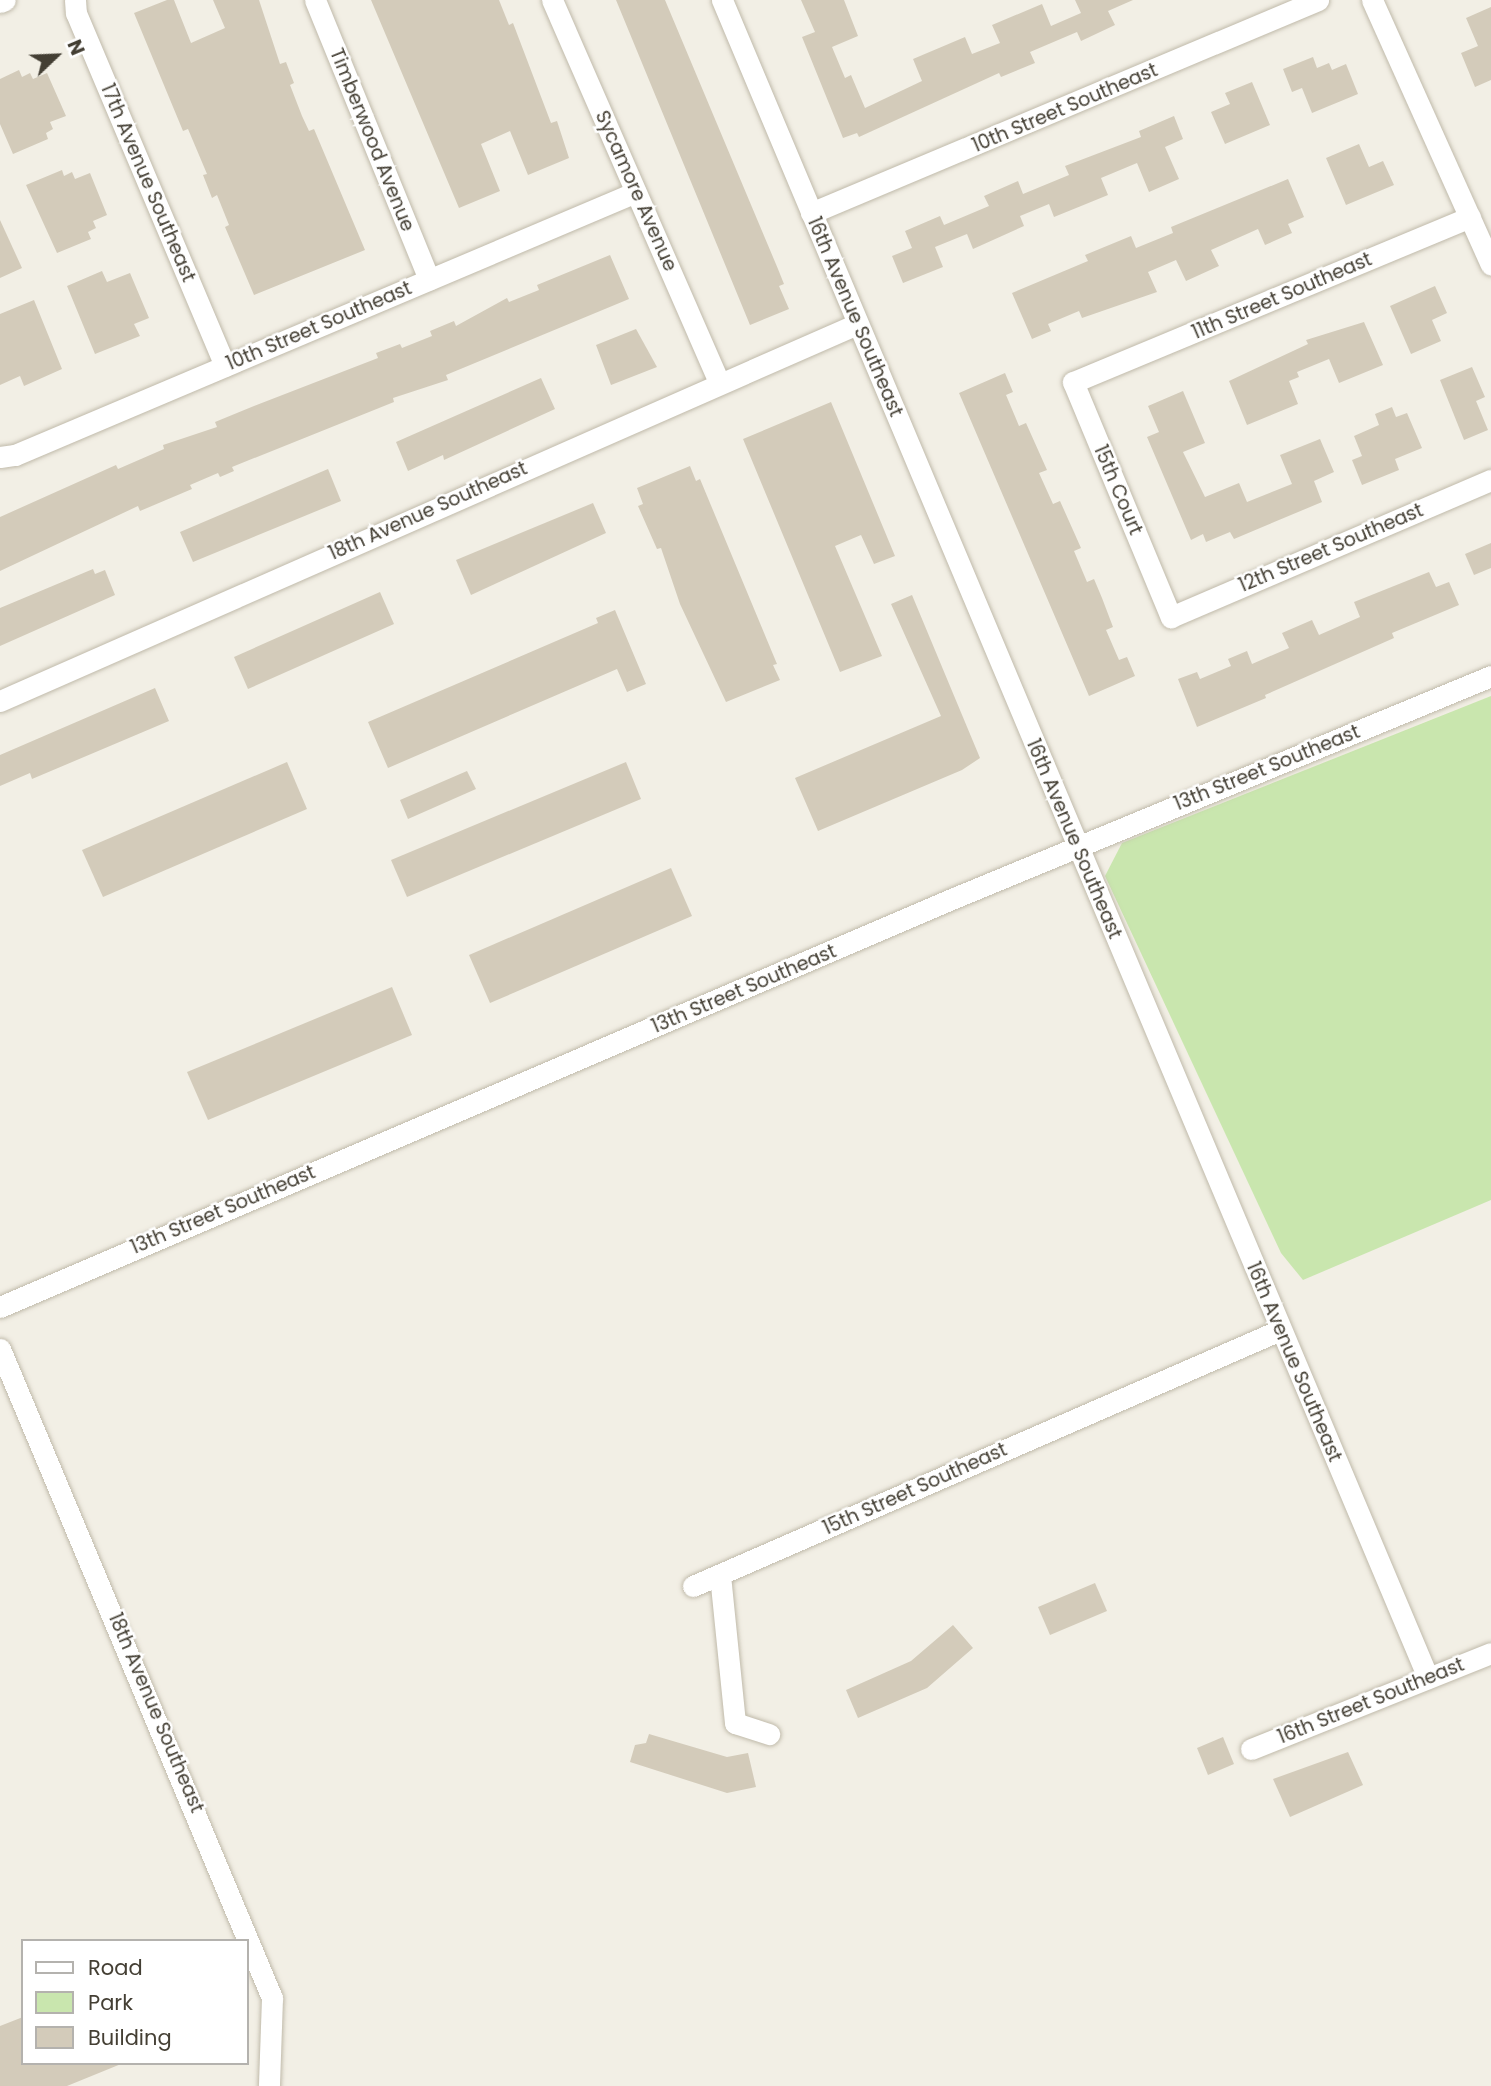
<!DOCTYPE html>
<html>
<head>
<meta charset="utf-8">
<style>
	body { margin:0 }
	#map { position:relative; width:1491px; height:2086px; overflow:hidden; background:#f2efe5; font-family:Poppins,sans-serif }
	div>[style] { position:absolute }
	.green>* { inset:0; background:#c9e6ae }
	.building>* { inset:0; background:#d3cbba }
	.roads { filter:drop-shadow(0 0 2px #c0baaa) drop-shadow(0 0 2px #c0baaa) }
	.minor>* { height:21px; margin:-10.5px; padding:0 10.5px; transform-origin:10.5px; border-radius:10.5px; background:#fff }
	span { translate:-50% -50%; white-space:nowrap; text-align:center; line-height:1.15; -webkit-text-stroke:5px #fff; paint-order:stroke }
	.street-label { font-size:19px; color:#443f34 }
	.legend { position:absolute; left:21px; top:1939px; width:228px; height:126px; box-sizing:border-box; background:#fff; border:2px solid #b4b2ae; margin:0; padding:9px 12px; list-style:none; font-size:21px; color:#443f34 }
	.legend li { display:flex; align-items:center; gap:14px; height:35px }
	.legend b { width:35px; border:2px solid #b4b2ae }
	.north { position:absolute; left:21px; top:21px; width:70px; height:70px; -webkit-text-stroke:5px #fff; paint-order:stroke; rotate:67deg; font-size:19px; font-weight:700; line-height:28px; text-align:center; color:#443f34 }
	.north::after { content:''; display:block; margin:auto; width:24px; height:32px; background:#443f34; clip-path:polygon(50% 0,100% 100%,50% 72%,0 100%) }
</style>
</head>
<body>
<div id="map">
	<div class="green">
		<div style="clip-path:polygon(1491px 696px,1491px 1200px,1303px 1280px,1281px 1253px,1105px 876px,1122px 843px)"></div>
	</div>
	<div class="building">
		<div style="clip-path:polygon(167px 0,174px 0,191px 43px,225px 28px,213px 0,259px 0,280px 64px,286px 62px,294px 83px,290px 85px,302px 116px,309px 131px,314px 129px,365px 250px,254px 295px,225px 227px,229px 225px,217px 195px,212px 198px,203px 175px,207px 174px,188px 129px,183px 131px,134px 13px)"></div>
		<div style="clip-path:polygon(371px 0,499px 0,509px 25px,513px 23px,551px 123px,557px 121px,569px 158px,528px 175px,510px 131px,481px 144px,500px 191px,459px 208px)"></div>
		<div style="clip-path:polygon(616px 0,665px 0,778px 269px,784px 284px,779px 286px,789px 309px,750px 325px)"></div>
		<div style="clip-path:polygon(801px 0,844px 0,858px 36px,832px 47px,845px 78px,851px 75px,865px 108px,922px 81px,913px 59px,965px 37px,972px 54px,1000px 43px,992px 25px,1042px 4px,1051px 26px,1081px 13px,1075px 0,1133px 0,1108px 11px,1115px 25px,1081px 41px,1077px 32px,1030px 52px,1035px 63px,1001px 77px,999px 73px,859px 137px,857px 133px,843px 138px,802px 37px,815px 32px)"></div>
		<div style="clip-path:polygon(1491px 7px,1491px 80px,1475px 87px,1461px 53px,1478px 46px,1466px 18px)"></div>
		<div style="clip-path:polygon(1313px 57px,1317px 68px,1329px 63px,1332px 70px,1346px 64px,1358px 94px,1312px 113px,1302px 88px,1292px 92px,1283px 69px)"></div>
		<div style="clip-path:polygon(19px 70px,22px 77px,30px 73px,33px 79px,47px 73px,66px 116px,50px 122px,53px 129px,46px 133px,48px 139px,13px 154px,0 124px,0 79px)"></div>
		<div style="clip-path:polygon(1252px 82px,1270px 125px,1225px 144px,1211px 112px,1230px 104px,1225px 93px)"></div>
		<div style="clip-path:polygon(1174px 116px,1183px 139px,1165px 147px,1179px 179px,1149px 192px,1137px 163px,1101px 178px,1108px 195px,1086px 204px,1054px 217px,1049px 204px,1020px 216px,1024px 226px,973px 249px,967px 234px,935px 247px,943px 267px,903px 283px,892px 256px,912px 248px,905px 231px,940px 216px,944px 225px,989px 206px,984px 196px,1018px 181px,1023px 194px,1069px 175px,1065px 166px,1141px 137px,1139px 131px)"></div>
		<div style="clip-path:polygon(1359px 144px,1369px 167px,1383px 161px,1394px 185px,1346px 205px,1326px 158px)"></div>
		<div style="clip-path:polygon(62px 170px,64px 176px,72px 172px,75px 179px,90px 173px,107px 215px,93px 221px,96px 228px,88px 232px,91px 239px,57px 253px,26px 185px)"></div>
		<div style="clip-path:polygon(1288px 179px,1304px 217px,1288px 224px,1292px 233px,1265px 245px,1258px 229px,1211px 250px,1219px 266px,1186px 281px,1176px 260px,1148px 272px,1157px 292px,1082px 318px,1079px 311px,1048px 324px,1051px 331px,1032px 339px,1012px 293px,1088px 261px,1085px 255px,1131px 236px,1136px 248px,1173px 233px,1171px 227px)"></div>
		<div style="clip-path:polygon(0 220px,22px 268px,0 278px)"></div>
		<div style="clip-path:polygon(610px 255px,629px 299px,446px 375px,448px 380px,393px 398px,394px 402px,232px 467px,234px 471px,220px 477px,218px 473px,190px 485px,192px 489px,140px 511px,138px 506px,0 571px,0 517px,116px 465px,118px 469px,164px 449px,163px 445px,217px 427px,215px 422px,254px 406px,378px 358px,376px 353px,400px 344px,402px 348px,432px 336px,430px 331px,454px 321px,456px 326px,507px 298px,509px 302px,539px 290px,537px 285px)"></div>
		<div style="clip-path:polygon(102px 271px,107px 282px,130px 273px,149px 318px,134px 324px,140px 336px,95px 354px,67px 286px)"></div>
		<div style="clip-path:polygon(1435px 286px,1447px 313px,1432px 320px,1441px 341px,1411px 354px,1390px 306px)"></div>
		<div style="clip-path:polygon(34px 300px,62px 369px,24px 386px,20px 376px,0 385px,0 314px)"></div>
		<div style="clip-path:polygon(1364px 322px,1383px 365px,1339px 383px,1329px 359px,1297px 372px,1299px 377px,1289px 381px,1298px 404px,1247px 425px,1229px 381px,1308px 344px,1306px 340px)"></div>
		<div style="clip-path:polygon(636px 329px,657px 367px,611px 385px,596px 345px)"></div>
		<div style="clip-path:polygon(1472px 367px,1485px 397px,1476px 401px,1488px 430px,1464px 440px,1440px 380px)"></div>
		<div style="clip-path:polygon(1005px 373px,1013px 392px,1006px 395px,1019px 426px,1026px 423px,1047px 470px,1039px 473px,1053px 504px,1060px 501px,1081px 548px,1074px 551px,1087px 582px,1094px 579px,1102px 598px,1113px 627px,1106px 630px,1119px 660px,1127px 657px,1135px 676px,1089px 696px,959px 393px)"></div>
		<div style="clip-path:polygon(541px 378px,555px 409px,444px 460px,443px 455px,408px 471px,396px 442px)"></div>
		<div style="clip-path:polygon(1183px 391px,1205px 443px,1183px 452px,1205px 497px,1239px 483px,1247px 502px,1292px 484px,1280px 455px,1320px 439px,1334px 472px,1314px 481px,1322px 502px,1234px 539px,1230px 532px,1206px 542px,1203px 534px,1191px 540px,1147px 437px,1159px 432px,1148px 406px)"></div>
		<div style="clip-path:polygon(831px 402px,895px 556px,874px 564px,861px 535px,835px 546px,882px 656px,840px 672px,743px 439px)"></div>
		<div style="clip-path:polygon(1392px 407px,1396px 417px,1407px 413px,1422px 448px,1395px 459px,1399px 470px,1362px 485px,1352px 460px,1362px 456px,1354px 436px,1379px 425px,1375px 414px)"></div>
		<div style="clip-path:polygon(690px 466px,696px 481px,700px 479px,777px 664px,773px 665px,780px 680px,726px 702px,680px 604px,661px 548px,657px 549px,638px 506px,643px 504px,637px 488px)"></div>
		<div style="clip-path:polygon(328px 469px,341px 501px,193px 562px,180px 532px)"></div>
		<div style="clip-path:polygon(593px 503px,606px 533px,471px 595px,456px 560px)"></div>
		<div style="clip-path:polygon(1491px 543px,1491px 568px,1474px 575px,1465px 554px)"></div>
		<div style="clip-path:polygon(93px 569px,95px 574px,105px 570px,115px 595px,0 646px,0 608px)"></div>
		<div style="clip-path:polygon(1429px 572px,1436px 587px,1449px 582px,1459px 605px,1392px 633px,1394px 638px,1265px 695px,1266px 698px,1197px 727px,1178px 679px,1197px 672px,1200px 679px,1231px 666px,1228px 659px,1247px 651px,1252px 664px,1289px 648px,1282px 633px,1312px 620px,1319px 635px,1360px 617px,1354px 602px)"></div>
		<div style="clip-path:polygon(380px 592px,394px 624px,248px 689px,234px 657px)"></div>
		<div style="clip-path:polygon(912px 595px,980px 758px,962px 770px,818px 831px,795px 778px,941px 716px,891px 604px)"></div>
		<div style="clip-path:polygon(615px 610px,646px 684px,627px 692px,617px 669px,388px 768px,368px 722px,598px 623px,596px 618px)"></div>
		<div style="clip-path:polygon(155px 688px,169px 721px,32px 779px,30px 773px,0 786px,0 755px)"></div>
		<div style="clip-path:polygon(287px 762px,307px 809px,103px 897px,82px 850px)"></div>
		<div style="clip-path:polygon(626px 762px,641px 799px,407px 897px,391px 860px)"></div>
		<div style="clip-path:polygon(467px 771px,476px 789px,408px 819px,400px 800px)"></div>
		<div style="clip-path:polygon(671px 868px,692px 916px,490px 1003px,469px 955px)"></div>
		<div style="clip-path:polygon(392px 987px,412px 1035px,208px 1120px,187px 1072px)"></div>
		<div style="clip-path:polygon(1095px 1583px,1107px 1611px,1050px 1635px,1038px 1607px)"></div>
		<div style="clip-path:polygon(953px 1625px,973px 1648px,927px 1688px,858px 1718px,846px 1690px,911px 1661px)"></div>
		<div style="clip-path:polygon(649px 1734px,727px 1757px,748px 1753px,756px 1787px,727px 1793px,630px 1762px,635px 1745px,646px 1743px)"></div>
		<div style="clip-path:polygon(1223px 1737px,1234px 1764px,1208px 1775px,1197px 1748px)"></div>
		<div style="clip-path:polygon(1348px 1752px,1363px 1785px,1290px 1817px,1273px 1779px)"></div>
		<div style="clip-path:polygon(23px 2017px,23px 2063px,121px 2064px,67px 2086px,0 2086px,0 2026px)"></div>
	</div>
	<div class="roads">
		<div class="minor">
			<div style="left:75px;top:0;width:13px;rotate:86deg"></div>
			<div style="left:76px;top:13px;width:383px;rotate:67.1deg"></div>
			<div style="left:315px;top:0;width:302px;rotate:67.8deg"></div>
			<div style="left:552px;top:0;width:418px;rotate:66.4deg"></div>
			<div style="left:722px;top:0;width:1820px;rotate:67.18deg"></div>
			<div style="left:1372px;top:0;width:290px;rotate:65.8deg"></div>
			<div style="left:0;top:2px;width:5px;rotate:-22deg"></div>
			<div style="left:811px;top:213px;width:550px;rotate:-22.79deg"></div>
			<div style="left:1470px;top:217px;width:430px;rotate:157.4deg"></div>
			<div style="left:1073px;top:382px;width:255px;rotate:67.4deg"></div>
			<div style="left:1171px;top:617px;width:348px;rotate:-23.2deg"></div>
			<div style="left:0;top:457px;width:15px;rotate:-8deg"></div>
			<div style="left:15px;top:455px;width:674px;rotate:-22.95deg"></div>
			<div style="left:0;top:701px;width:936px;rotate:-23.75deg"></div>
			<div style="left:0;top:1307px;width:1038px;rotate:-23.21deg"></div>
			<div style="left:954px;top:898px;width:581px;rotate:-22.46deg"></div>
			<div style="left:0;top:1349px;width:704px;rotate:67.26deg"></div>
			<div style="left:272px;top:1998px;width:88px;rotate:92deg"></div>
			<div style="left:720px;top:1575px;width:149px;rotate:84.2deg"></div>
			<div style="left:735px;top:1723px;width:36px;rotate:18deg"></div>
			<div style="left:693px;top:1586px;width:640px;rotate:-23.56deg"></div>
			<div style="left:1251px;top:1749px;width:258px;rotate:-21.8deg"></div>
		</div>
	</div>
	<div class="street-label">
		<span style="left:1065px;top:108px;rotate:-23deg">10th Street Southeast</span>
		<span style="left:372px;top:140px;rotate:68deg">Timberwood Avenue</span>
		<span style="left:148px;top:183px;rotate:67deg">17th Avenue Southeast</span>
		<span style="left:636px;top:191px;rotate:66deg">Sycamore Avenue</span>
		<span style="left:1282px;top:296px;rotate:-23deg">11th Street Southeast</span>
		<span style="left:855px;top:317px;rotate:67deg">16th Avenue Southeast</span>
		<span style="left:319px;top:326px;rotate:-23deg">10th Street Southeast</span>
		<span style="left:1118px;top:490px;rotate:67deg">15th Court</span>
		<span style="left:428px;top:511px;rotate:-24deg">18th Avenue Southeast</span>
		<span style="left:1331px;top:548px;rotate:-23deg">12th Street Southeast</span>
		<span style="left:1267px;top:768px;rotate:-22deg">13th Street Southeast</span>
		<span style="left:1074px;top:839px;rotate:67deg">16th Avenue Southeast</span>
		<span style="left:744px;top:989px;rotate:-23deg">13th Street Southeast</span>
		<span style="left:223px;top:1210px;rotate:-23deg">13th Street Southeast</span>
		<span style="left:1294px;top:1362px;rotate:67deg">16th Avenue Southeast</span>
		<span style="left:915px;top:1489px;rotate:-24deg">15th Street Southeast</span>
		<span style="left:1371px;top:1701px;rotate:-22deg">16th Street Southeast</span>
		<span style="left:156px;top:1713px;rotate:67deg">18th Avenue Southeast</span>
	</div>
	<ul class="legend">
	<li><b style="height:9px;background:#fff"></b>Road</li>
	<li><b style="height:19px;background:#c9e6ae"></b>Park</li>
	<li><b style="height:19px;background:#d3cbba"></b>Building</li>
	</ul>
	<div class="north">N</div>
</div>
</body>
</html>
